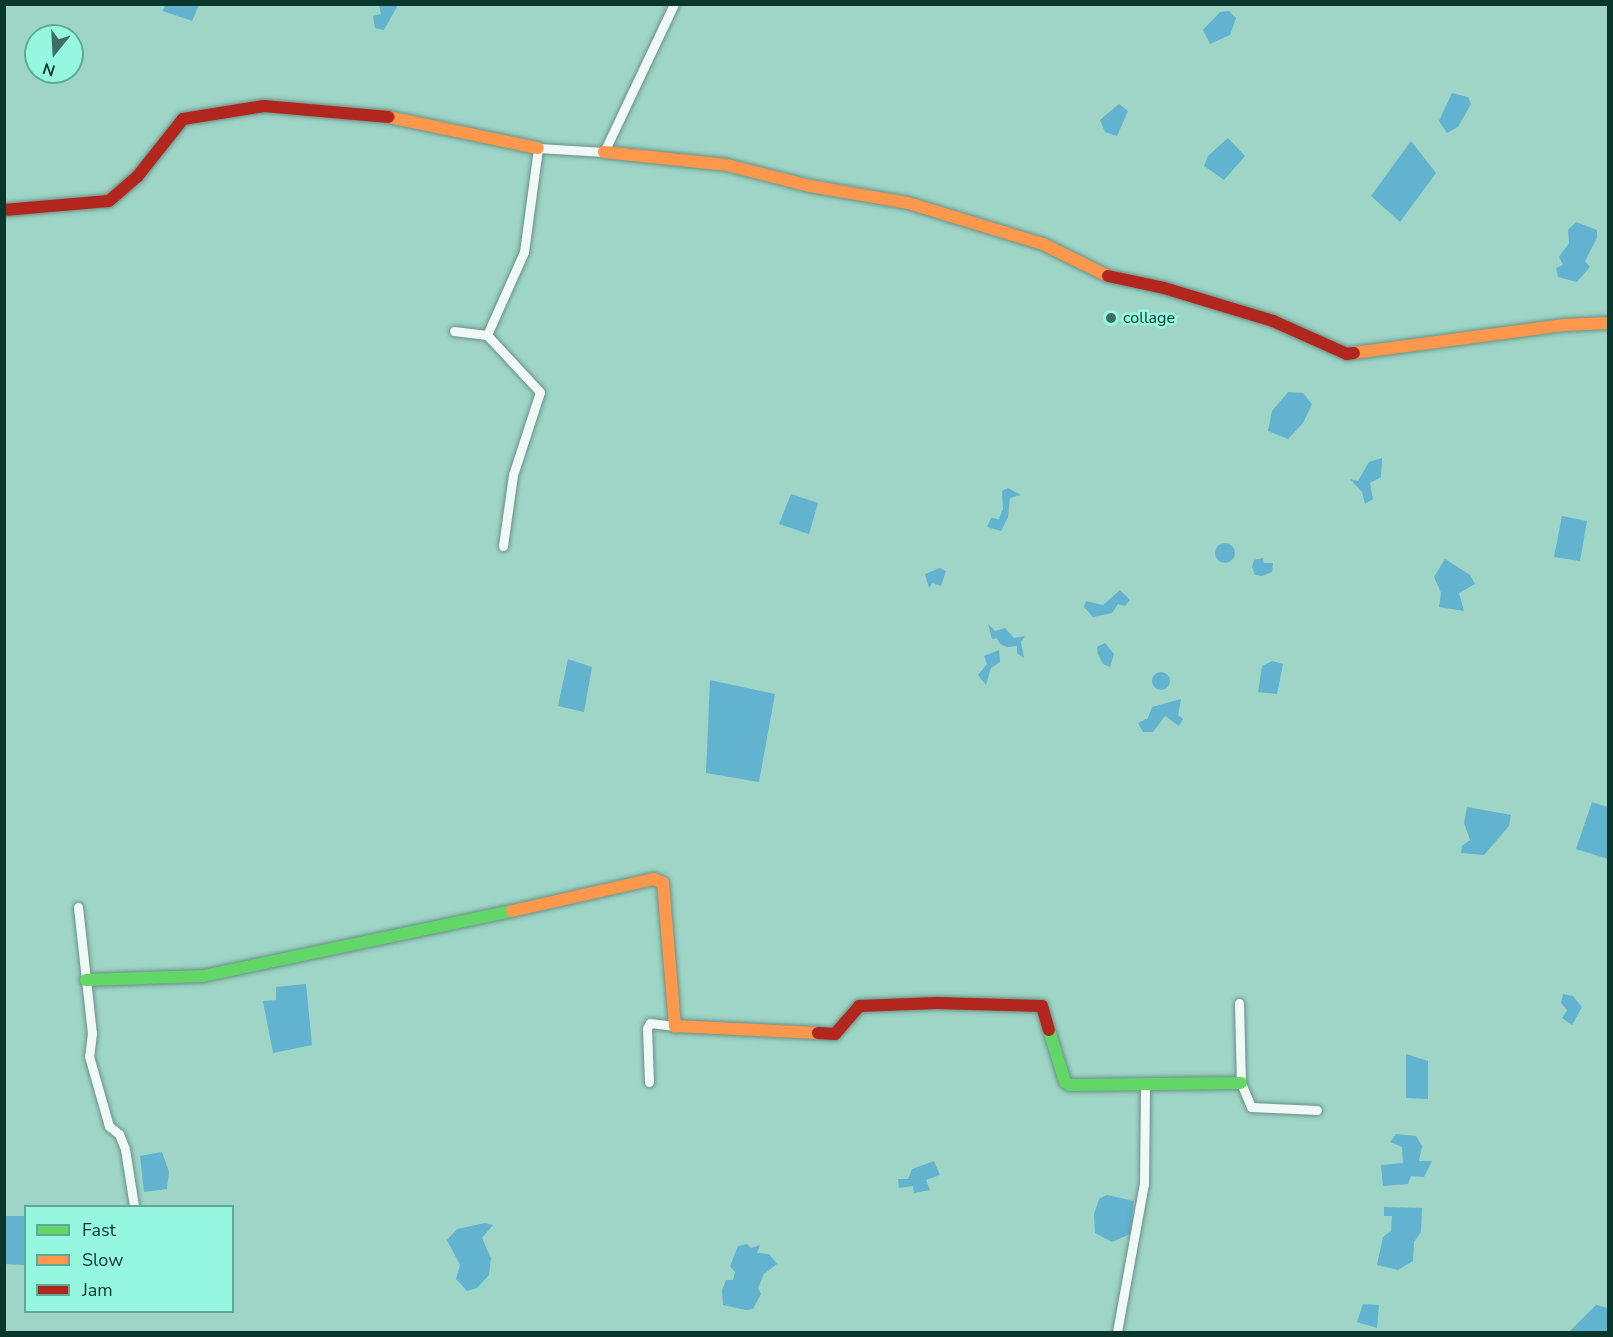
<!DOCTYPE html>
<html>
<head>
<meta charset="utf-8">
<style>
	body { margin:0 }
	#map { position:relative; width:1613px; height:1337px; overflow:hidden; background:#9ed5c6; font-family:"Nunito Sans",sans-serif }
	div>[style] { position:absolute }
	.water>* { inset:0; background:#61b3d0 }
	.round { border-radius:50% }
	.roads { filter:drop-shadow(0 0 2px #699187) drop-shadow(0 0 2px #699187) }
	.street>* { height:9px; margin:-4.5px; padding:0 4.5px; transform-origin:4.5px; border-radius:4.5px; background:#f0f9f6 }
	.fast>* { height:12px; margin:-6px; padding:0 6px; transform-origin:6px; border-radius:6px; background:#63d668 }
	.slow>* { height:12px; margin:-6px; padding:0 6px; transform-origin:6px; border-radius:6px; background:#ff974d }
	.jam>* { height:12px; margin:-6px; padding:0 6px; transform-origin:6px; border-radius:6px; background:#b3261e }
	.dots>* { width:16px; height:16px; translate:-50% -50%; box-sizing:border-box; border:3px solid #95f8de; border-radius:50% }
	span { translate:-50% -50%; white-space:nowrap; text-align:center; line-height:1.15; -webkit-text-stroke:5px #95f8de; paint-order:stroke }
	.poi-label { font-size:16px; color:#0a372d }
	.left { translate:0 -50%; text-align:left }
	.frame { position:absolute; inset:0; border:6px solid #0a372d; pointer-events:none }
	.legend { position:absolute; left:24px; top:1205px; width:210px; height:108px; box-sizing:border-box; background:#95f8de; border:2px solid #5dab97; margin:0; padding:8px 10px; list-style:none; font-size:18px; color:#0a372d }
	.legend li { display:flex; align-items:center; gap:12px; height:30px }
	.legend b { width:30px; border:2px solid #5dab97 }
	.north { position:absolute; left:24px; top:24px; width:60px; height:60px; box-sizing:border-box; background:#95f8de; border:2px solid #5dab97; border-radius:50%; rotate:198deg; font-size:16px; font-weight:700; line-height:24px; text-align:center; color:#0a372d }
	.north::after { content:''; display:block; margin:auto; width:21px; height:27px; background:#3e6e63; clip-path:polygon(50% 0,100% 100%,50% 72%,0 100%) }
</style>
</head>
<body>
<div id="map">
	<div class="water">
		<div style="clip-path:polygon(165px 5px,165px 4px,199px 5px,192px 21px,163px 11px)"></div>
		<div style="clip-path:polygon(379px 5px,398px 5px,384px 30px,375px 28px,373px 16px,381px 14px)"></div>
		<div style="clip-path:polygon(1229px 11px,1236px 18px,1230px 35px,1210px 44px,1203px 30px,1220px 12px)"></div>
		<div style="clip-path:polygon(1452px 93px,1468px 97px,1471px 104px,1458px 127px,1447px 133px,1439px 121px)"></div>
		<div style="clip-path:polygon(1119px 104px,1128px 111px,1117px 136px,1105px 132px,1100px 120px)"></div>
		<div style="clip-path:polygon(1228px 138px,1245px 156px,1224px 180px,1204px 166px,1208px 156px)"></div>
		<div style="clip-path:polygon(1411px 141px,1436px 173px,1400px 222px,1371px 196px)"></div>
		<div style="clip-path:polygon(1576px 222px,1597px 230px,1597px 238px,1585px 261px,1590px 267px,1577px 282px,1558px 277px,1556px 268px,1563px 265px,1559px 257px,1569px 243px,1568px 230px)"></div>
		<div style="clip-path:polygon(1288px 392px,1303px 393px,1312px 404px,1303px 423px,1288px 439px,1268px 431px,1272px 411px)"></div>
		<div style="clip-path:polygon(1382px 458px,1381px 477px,1370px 483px,1373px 499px,1365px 504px,1362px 492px,1350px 479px,1358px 481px,1369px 462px)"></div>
		<div style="clip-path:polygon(1008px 488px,1021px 495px,1010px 498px,1008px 517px,1001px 531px,987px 527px,991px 518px,999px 519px,1003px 509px,1002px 491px)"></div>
		<div style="clip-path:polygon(791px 494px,818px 503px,809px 534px,779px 524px)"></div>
		<div style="clip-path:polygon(1562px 516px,1587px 521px,1580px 561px,1554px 557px)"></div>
		<div class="round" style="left:1215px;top:543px;width:20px;height:20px"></div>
		<div style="clip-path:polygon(1263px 558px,1264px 563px,1273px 563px,1272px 572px,1262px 576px,1255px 575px,1252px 567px,1254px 560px)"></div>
		<div style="clip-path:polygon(1445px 559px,1470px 575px,1475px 584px,1459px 593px,1464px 611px,1439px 607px,1441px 593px,1434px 577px)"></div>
		<div style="clip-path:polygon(940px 568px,946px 571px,941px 586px,932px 583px,929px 588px,925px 574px)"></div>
		<div style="clip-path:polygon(1120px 590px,1130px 600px,1125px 606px,1118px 604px,1112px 613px,1093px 617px,1084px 607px,1086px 601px,1103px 605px)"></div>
		<div style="clip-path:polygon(988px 624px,995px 631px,1005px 628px,1014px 638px,1025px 636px,1021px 642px,1024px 658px,1017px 653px,1017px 646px,1007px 647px,1000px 644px,997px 638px,992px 639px)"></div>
		<div style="clip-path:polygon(1105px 643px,1114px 654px,1110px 667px,1103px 664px,1098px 654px,1097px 647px)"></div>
		<div style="clip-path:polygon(999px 650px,1000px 662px,991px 668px,986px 685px,978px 675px,987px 664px,984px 656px)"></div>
		<div style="clip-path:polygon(568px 659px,592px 667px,584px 712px,558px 706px)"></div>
		<div style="clip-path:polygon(1272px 661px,1283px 664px,1277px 694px,1258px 692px,1262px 666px)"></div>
		<div class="round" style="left:1152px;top:672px;width:18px;height:18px"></div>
		<div style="clip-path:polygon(710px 680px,775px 694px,759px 782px,706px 773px)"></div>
		<div style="clip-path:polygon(1181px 699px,1178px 715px,1183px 719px,1179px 726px,1165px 716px,1153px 732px,1143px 732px,1138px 723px,1148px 718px,1152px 707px)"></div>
		<div style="clip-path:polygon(1592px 802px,1608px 807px,1608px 859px,1576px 849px)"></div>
		<div style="clip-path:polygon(1467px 807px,1511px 815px,1509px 826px,1484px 855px,1461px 853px,1462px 846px,1470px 840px,1464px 823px)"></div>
		<div style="clip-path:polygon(306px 984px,312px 1045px,273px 1053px,263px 1001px,276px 1000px,276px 987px)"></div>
		<div style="clip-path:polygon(1563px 994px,1573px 996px,1582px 1007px,1572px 1025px,1562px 1018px,1567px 1010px,1561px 1003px)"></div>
		<div style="clip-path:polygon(1406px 1054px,1428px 1061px,1428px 1099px,1406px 1098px)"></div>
		<div style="clip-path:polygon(1396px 1134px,1416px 1136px,1422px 1146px,1419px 1161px,1432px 1161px,1424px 1177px,1411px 1176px,1408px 1184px,1383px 1186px,1381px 1165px,1403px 1163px,1402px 1147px,1390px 1142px)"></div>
		<div style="clip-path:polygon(162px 1152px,169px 1172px,167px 1189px,144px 1192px,140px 1156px)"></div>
		<div style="clip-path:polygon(934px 1161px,940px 1175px,926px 1180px,930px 1190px,914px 1193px,913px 1186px,899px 1188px,898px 1179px,908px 1179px,912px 1169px)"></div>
		<div style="clip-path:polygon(1107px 1195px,1134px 1201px,1130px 1234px,1112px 1242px,1095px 1233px,1094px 1214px,1099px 1199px)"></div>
		<div style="clip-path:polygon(1384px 1207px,1422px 1208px,1421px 1232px,1414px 1242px,1413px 1261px,1398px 1270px,1377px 1265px,1383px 1237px,1391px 1231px,1392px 1216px,1384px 1216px)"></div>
		<div style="clip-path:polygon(5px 1216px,25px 1216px,24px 1265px,5px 1264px)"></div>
		<div style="clip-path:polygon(485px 1223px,493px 1225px,482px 1238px,491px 1258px,489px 1275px,477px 1288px,467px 1291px,456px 1279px,460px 1265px,447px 1240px,457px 1229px)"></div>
		<div style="clip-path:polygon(747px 1244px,751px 1248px,760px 1245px,757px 1253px,769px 1254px,777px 1264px,764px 1274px,758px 1288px,761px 1294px,753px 1309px,746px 1310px,723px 1305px,722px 1290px,726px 1280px,733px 1280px,735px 1272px,730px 1266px,738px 1246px)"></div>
		<div style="clip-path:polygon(1363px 1304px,1379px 1305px,1377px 1328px,1357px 1322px)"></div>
		<div style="clip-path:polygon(1596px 1305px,1608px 1308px,1608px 1332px,1569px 1332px)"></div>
	</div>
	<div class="roads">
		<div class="street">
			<div style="left:454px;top:331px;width:33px;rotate:7deg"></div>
			<div style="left:503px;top:546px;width:72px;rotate:-82deg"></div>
			<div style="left:513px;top:475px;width:87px;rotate:-72deg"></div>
			<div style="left:540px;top:392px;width:78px;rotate:-132.9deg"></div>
			<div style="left:487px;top:335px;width:91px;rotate:-66deg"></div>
			<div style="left:524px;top:252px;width:105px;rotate:-82.3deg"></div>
			<div style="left:538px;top:148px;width:66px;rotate:3.5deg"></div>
			<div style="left:604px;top:152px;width:164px;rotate:-64.7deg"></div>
			<div style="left:78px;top:907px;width:127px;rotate:83.7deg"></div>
			<div style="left:92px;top:1033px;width:23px;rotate:97deg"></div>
			<div style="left:89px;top:1056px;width:73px;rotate:74.1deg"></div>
			<div style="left:109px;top:1126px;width:13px;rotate:39deg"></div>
			<div style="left:119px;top:1134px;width:16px;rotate:68deg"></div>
			<div style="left:125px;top:1149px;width:58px;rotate:81deg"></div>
			<div style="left:1239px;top:1003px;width:80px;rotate:88.6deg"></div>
			<div style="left:1241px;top:1083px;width:26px;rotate:67deg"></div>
			<div style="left:1251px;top:1107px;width:66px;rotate:2.6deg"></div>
			<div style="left:649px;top:1082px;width:54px;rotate:-92.1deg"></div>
			<div style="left:647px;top:1028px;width:6px;rotate:-59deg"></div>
			<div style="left:650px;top:1023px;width:25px;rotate:7deg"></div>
			<div style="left:1117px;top:1332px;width:150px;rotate:-79.7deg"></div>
			<div style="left:1144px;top:1184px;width:99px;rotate:-89.4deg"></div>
		</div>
		<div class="fast">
			<div style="left:86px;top:980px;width:117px;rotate:-2deg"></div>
			<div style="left:203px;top:976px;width:316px;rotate:-11.9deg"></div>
			<div style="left:1049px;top:1030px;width:54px;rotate:72.9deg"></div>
			<div style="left:1065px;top:1082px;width:6px;rotate:31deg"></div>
			<div style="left:1070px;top:1085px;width:171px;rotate:-0.7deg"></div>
		</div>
		<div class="slow">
			<div style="left:389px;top:117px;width:152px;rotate:11.8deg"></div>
			<div style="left:604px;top:152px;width:124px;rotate:6deg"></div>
			<div style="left:727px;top:165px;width:86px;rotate:14.2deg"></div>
			<div style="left:810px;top:186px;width:99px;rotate:9.8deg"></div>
			<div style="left:908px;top:203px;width:141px;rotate:16.9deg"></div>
			<div style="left:1043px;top:244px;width:72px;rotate:26.2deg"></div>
			<div style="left:1354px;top:353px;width:212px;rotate:-7.6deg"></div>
			<div style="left:1564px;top:325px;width:44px;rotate:-2.6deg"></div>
			<div style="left:512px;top:911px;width:146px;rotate:-12.7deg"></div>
			<div style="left:654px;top:879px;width:10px;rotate:24deg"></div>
			<div style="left:663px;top:883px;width:144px;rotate:85.2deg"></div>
			<div style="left:675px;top:1026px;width:143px;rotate:2.8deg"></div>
		</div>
		<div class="jam">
			<div style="left:4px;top:210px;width:105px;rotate:-4.9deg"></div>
			<div style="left:109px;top:201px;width:37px;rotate:-41deg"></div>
			<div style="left:137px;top:177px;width:74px;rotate:-51.6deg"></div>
			<div style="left:183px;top:119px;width:82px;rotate:-9.1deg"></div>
			<div style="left:264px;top:106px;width:125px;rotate:5deg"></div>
			<div style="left:1108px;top:276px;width:57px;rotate:12.1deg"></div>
			<div style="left:1164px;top:288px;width:114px;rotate:16.8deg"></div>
			<div style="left:1273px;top:321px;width:81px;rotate:24deg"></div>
			<div style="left:1347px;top:354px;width:7px;rotate:-8deg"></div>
			<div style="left:818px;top:1033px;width:17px;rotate:3deg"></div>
			<div style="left:835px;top:1034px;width:37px;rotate:-49deg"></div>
			<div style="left:859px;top:1006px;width:78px;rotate:-2.2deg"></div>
			<div style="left:937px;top:1003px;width:105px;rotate:1.6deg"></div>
			<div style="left:1042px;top:1006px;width:25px;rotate:74deg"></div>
		</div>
	</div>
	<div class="dots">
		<div style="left:1111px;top:318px;background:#3e6e63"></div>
	</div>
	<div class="poi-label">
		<span class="left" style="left:1123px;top:318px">collage</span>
	</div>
	<div class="frame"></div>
	<ul class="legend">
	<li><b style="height:8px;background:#63d668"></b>Fast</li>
	<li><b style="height:8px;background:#ff974d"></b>Slow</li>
	<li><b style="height:8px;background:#b3261e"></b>Jam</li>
	</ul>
	<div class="north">N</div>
</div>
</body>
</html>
